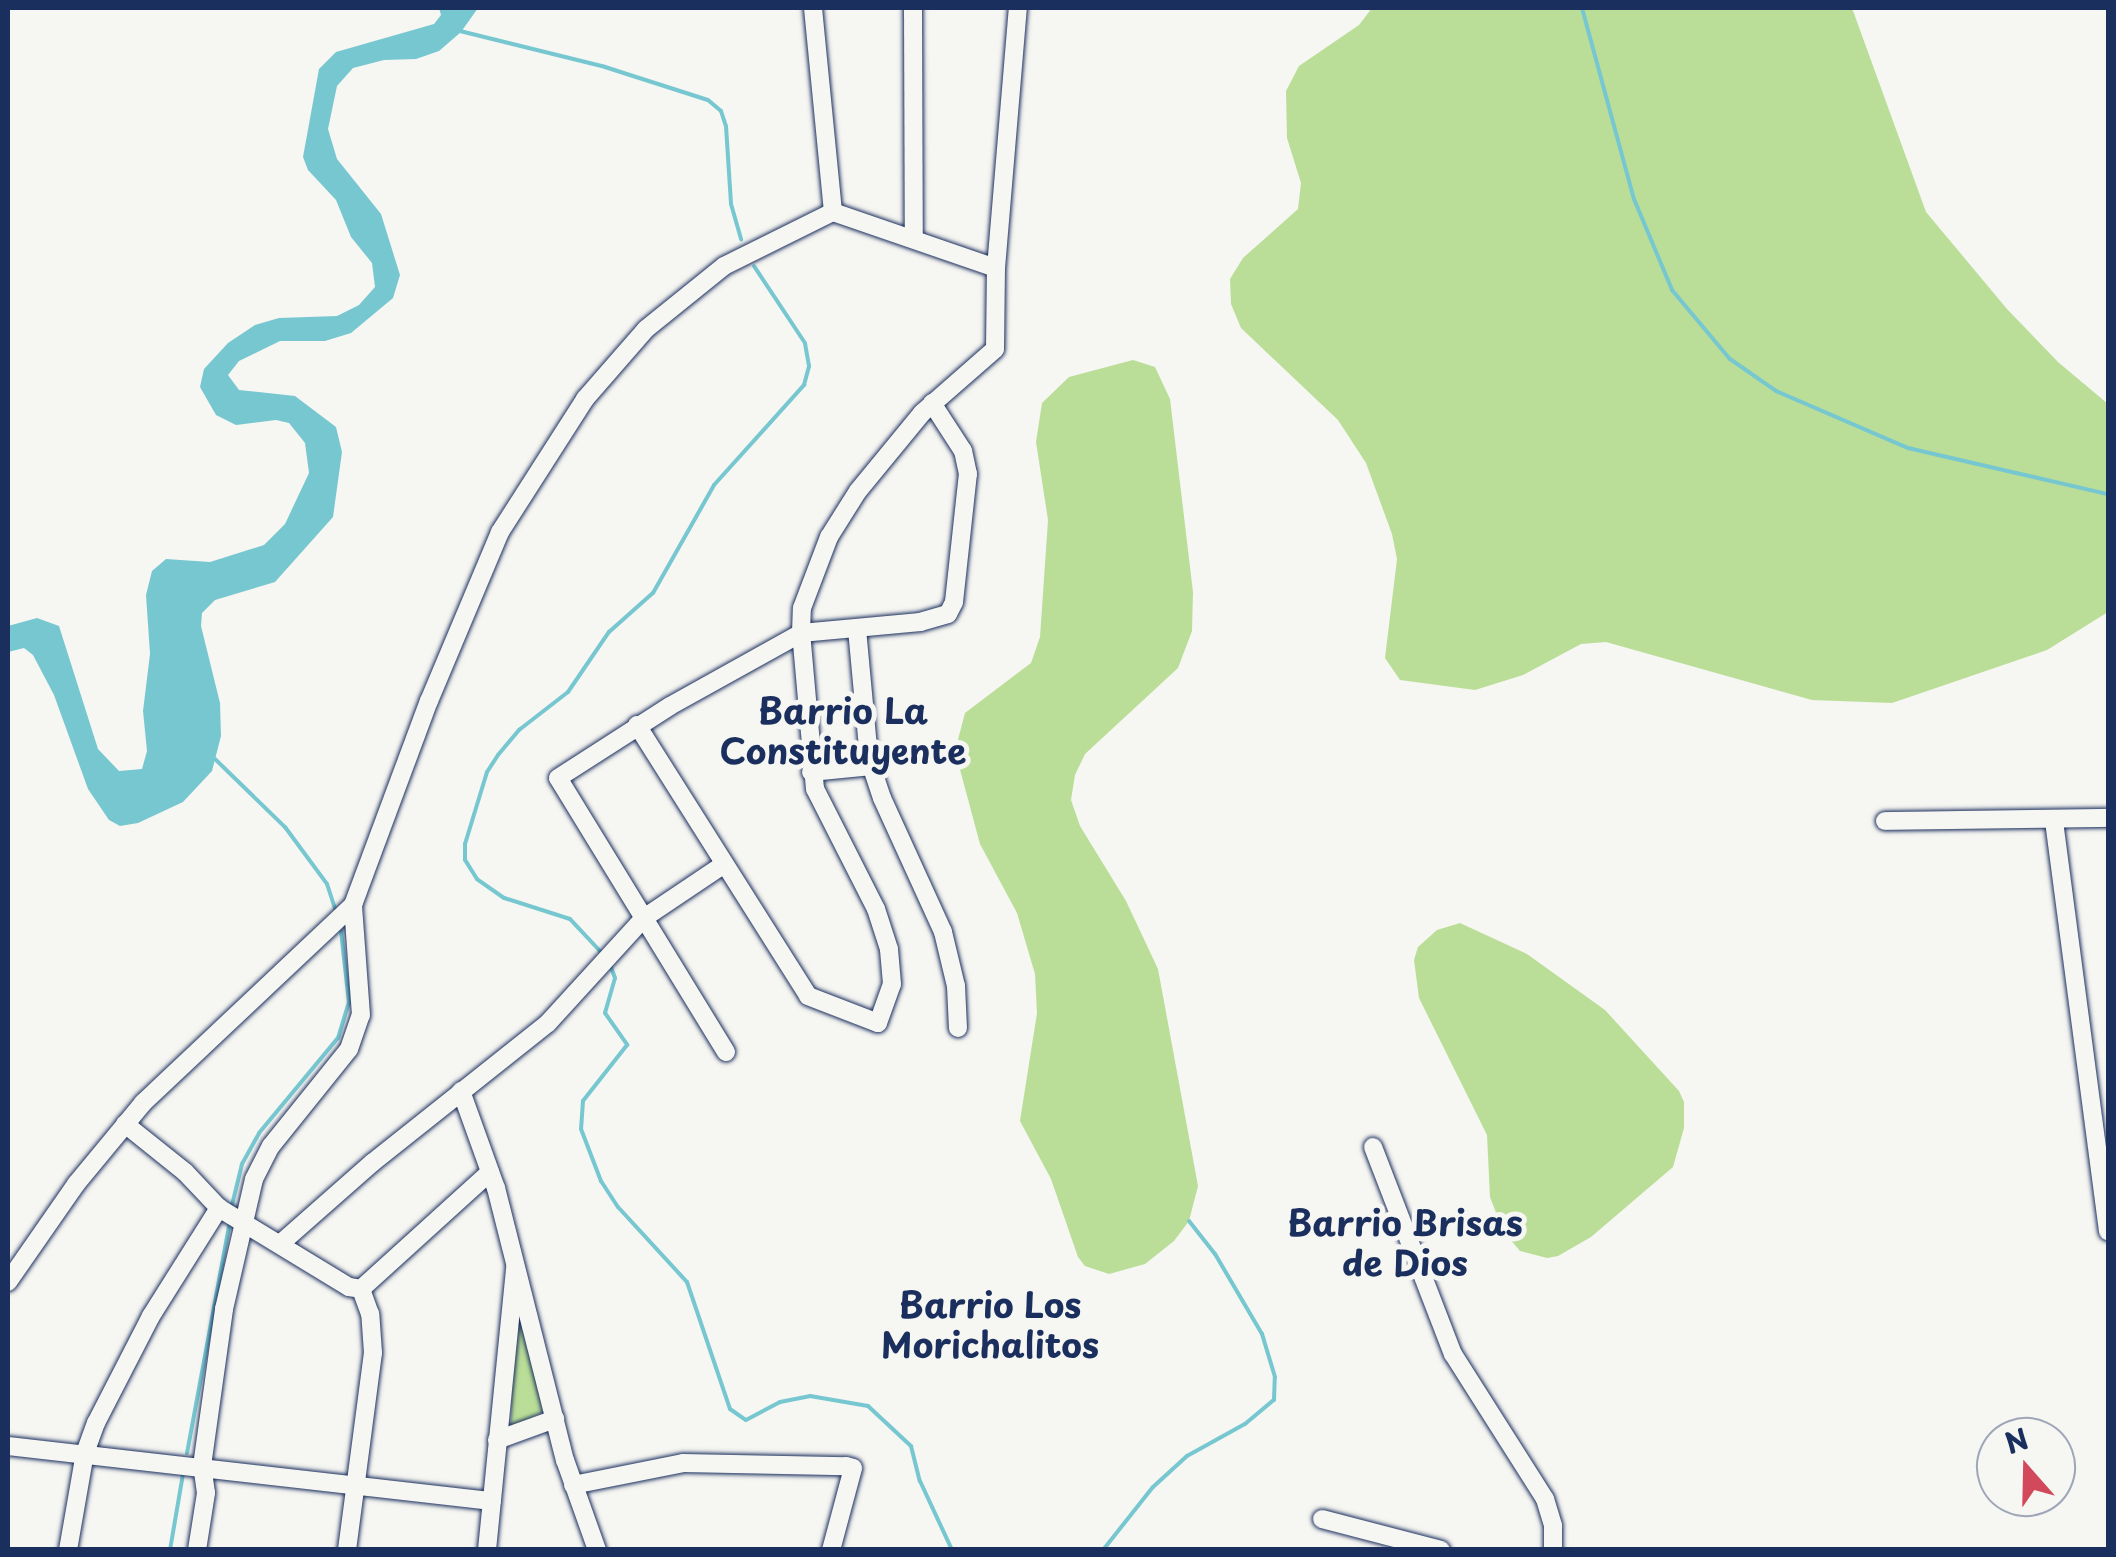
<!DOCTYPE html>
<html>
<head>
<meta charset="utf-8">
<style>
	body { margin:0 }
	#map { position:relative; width:2116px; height:1557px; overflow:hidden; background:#f6f6f2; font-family:"Playpen Sans",sans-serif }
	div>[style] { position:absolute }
	.green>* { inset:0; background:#bade98 }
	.water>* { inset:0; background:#77c7d1 }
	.stream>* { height:4px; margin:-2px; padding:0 2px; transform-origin:2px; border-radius:2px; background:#77c7d1 }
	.roads { filter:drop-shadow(0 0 2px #1b2f5e) drop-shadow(0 0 2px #1b2f5e) }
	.minor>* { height:18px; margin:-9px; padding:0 9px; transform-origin:9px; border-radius:9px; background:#f6f6f2 }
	span { translate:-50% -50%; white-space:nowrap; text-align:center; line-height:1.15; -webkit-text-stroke:10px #f6f6f2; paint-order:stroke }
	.neighbourhood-label { font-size:35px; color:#1b2f5e; font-weight:700 }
	.frame { position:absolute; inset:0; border:10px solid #1b2f5e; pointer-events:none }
	.north { position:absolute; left:1976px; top:1417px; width:100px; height:100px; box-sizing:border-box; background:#f6f6f2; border:2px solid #9ea6b7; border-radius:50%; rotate:340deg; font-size:28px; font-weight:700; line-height:40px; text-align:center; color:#1b2f5e }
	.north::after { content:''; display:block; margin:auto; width:35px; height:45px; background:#d1495b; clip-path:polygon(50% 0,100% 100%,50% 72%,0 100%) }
</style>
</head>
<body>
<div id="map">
	<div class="green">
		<div style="clip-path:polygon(1372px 8px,1852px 8px,1926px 212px,2007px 309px,2058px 362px,2108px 404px,2108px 612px,2047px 650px,1892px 703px,1812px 700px,1606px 642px,1581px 644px,1523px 675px,1475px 690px,1400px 680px,1385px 658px,1397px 559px,1392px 534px,1366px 463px,1338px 420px,1241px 328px,1231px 304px,1230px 279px,1243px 258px,1298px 209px,1301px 183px,1287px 138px,1286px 91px,1299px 66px,1359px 25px)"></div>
		<div style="clip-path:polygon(1133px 360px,1155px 367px,1170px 399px,1193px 592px,1192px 631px,1178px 668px,1085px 754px,1075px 775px,1071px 800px,1080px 826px,1126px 901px,1158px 969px,1198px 1186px,1189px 1221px,1174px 1241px,1145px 1264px,1109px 1274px,1085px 1266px,1078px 1257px,1051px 1179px,1020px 1121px,1037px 1013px,1035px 974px,1017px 913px,980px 844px,955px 751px,965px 713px,1031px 663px,1040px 637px,1048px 520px,1036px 442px,1042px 403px,1069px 377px)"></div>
		<div style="clip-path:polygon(1460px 923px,1527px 954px,1605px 1010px,1679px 1091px,1684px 1102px,1684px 1128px,1673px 1167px,1591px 1237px,1558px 1256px,1547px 1258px,1520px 1251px,1503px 1231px,1490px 1197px,1487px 1135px,1419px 998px,1414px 960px,1418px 947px,1437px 930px)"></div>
		<div style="clip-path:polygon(519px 1313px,547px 1410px,511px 1427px,513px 1323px)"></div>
	</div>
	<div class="water">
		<div style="clip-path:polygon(439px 8px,478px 8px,461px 32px,439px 51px,416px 59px,384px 60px,353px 68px,337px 86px,328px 129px,337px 159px,381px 214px,400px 275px,393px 298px,351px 333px,325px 341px,280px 341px,239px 361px,228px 375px,239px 390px,295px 396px,336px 427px,342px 452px,333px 517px,275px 582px,215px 600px,202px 613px,201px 626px,220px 703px,221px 736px,212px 771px,183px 802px,138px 823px,120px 826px,109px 820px,88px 789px,54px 695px,33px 655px,24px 648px,8px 652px,8px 626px,37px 618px,59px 626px,98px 749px,119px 771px,142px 769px,147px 751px,143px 711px,150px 654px,146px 595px,152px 571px,166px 559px,210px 562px,264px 545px,285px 524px,309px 473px,305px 443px,289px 423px,276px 420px,236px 425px,216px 415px,200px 387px,204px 369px,228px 343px,255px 325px,279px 318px,337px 316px,359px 305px,375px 287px,372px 263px,351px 237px,336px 200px,308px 170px,303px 157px,319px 69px,336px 52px,434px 24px,441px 15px)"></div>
	</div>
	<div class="stream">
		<div style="left:1582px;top:8px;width:198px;rotate:74.8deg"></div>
		<div style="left:1634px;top:199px;width:99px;rotate:67.3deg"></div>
		<div style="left:1672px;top:290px;width:90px;rotate:50deg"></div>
		<div style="left:1730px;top:359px;width:56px;rotate:34.8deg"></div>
		<div style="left:1776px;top:391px;width:144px;rotate:23.4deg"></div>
		<div style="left:1908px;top:448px;width:205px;rotate:13deg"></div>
		<div style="left:460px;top:31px;width:149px;rotate:13.9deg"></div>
		<div style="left:605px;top:67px;width:108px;rotate:17.8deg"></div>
		<div style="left:708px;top:100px;width:17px;rotate:40deg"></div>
		<div style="left:721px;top:111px;width:16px;rotate:72deg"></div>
		<div style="left:726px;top:126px;width:78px;rotate:86.3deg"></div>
		<div style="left:731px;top:204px;width:37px;rotate:74deg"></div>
		<div style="left:215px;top:759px;width:98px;rotate:44.2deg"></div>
		<div style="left:285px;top:827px;width:71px;rotate:53.6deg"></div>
		<div style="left:327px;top:884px;width:26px;rotate:72deg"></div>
		<div style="left:600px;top:951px;width:44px;rotate:-133.2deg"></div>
		<div style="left:570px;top:919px;width:69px;rotate:-162.3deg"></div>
		<div style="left:504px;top:898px;width:33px;rotate:-145deg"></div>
		<div style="left:477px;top:879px;width:22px;rotate:-122deg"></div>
		<div style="left:465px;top:860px;width:16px;rotate:-90deg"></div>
		<div style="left:465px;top:844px;width:75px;rotate:-73deg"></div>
		<div style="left:487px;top:772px;width:20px;rotate:-57deg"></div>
		<div style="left:498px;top:755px;width:33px;rotate:-50deg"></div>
		<div style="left:519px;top:730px;width:62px;rotate:-37.8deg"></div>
		<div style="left:568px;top:692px;width:73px;rotate:-55.7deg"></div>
		<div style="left:609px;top:632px;width:59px;rotate:-41.6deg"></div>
		<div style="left:653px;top:593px;width:124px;rotate:-60.5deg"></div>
		<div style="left:714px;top:485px;width:135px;rotate:-48deg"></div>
		<div style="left:804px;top:385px;width:20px;rotate:-75deg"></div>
		<div style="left:809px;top:366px;width:23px;rotate:-100deg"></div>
		<div style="left:805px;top:343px;width:92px;rotate:-123.5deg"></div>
		<div style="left:611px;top:967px;width:12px;rotate:70deg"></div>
		<div style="left:615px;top:978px;width:36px;rotate:106deg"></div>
		<div style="left:605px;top:1013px;width:39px;rotate:55deg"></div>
		<div style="left:627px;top:1045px;width:71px;rotate:128.2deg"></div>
		<div style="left:583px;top:1101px;width:28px;rotate:94deg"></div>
		<div style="left:581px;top:1129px;width:56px;rotate:69deg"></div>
		<div style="left:601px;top:1181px;width:31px;rotate:57deg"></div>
		<div style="left:618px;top:1207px;width:102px;rotate:47.4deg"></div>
		<div style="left:687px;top:1282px;width:134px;rotate:71.3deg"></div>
		<div style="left:730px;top:1409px;width:19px;rotate:35deg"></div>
		<div style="left:746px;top:1420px;width:38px;rotate:-28deg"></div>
		<div style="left:780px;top:1402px;width:31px;rotate:-11deg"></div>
		<div style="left:810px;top:1396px;width:59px;rotate:9.8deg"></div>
		<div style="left:868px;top:1406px;width:59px;rotate:42.9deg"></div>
		<div style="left:911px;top:1446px;width:36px;rotate:76deg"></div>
		<div style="left:920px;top:1481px;width:76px;rotate:65.1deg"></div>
		<div style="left:232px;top:1205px;width:42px;rotate:-76.3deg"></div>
		<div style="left:242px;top:1164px;width:35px;rotate:-61deg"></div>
		<div style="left:259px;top:1133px;width:124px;rotate:-50.3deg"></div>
		<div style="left:338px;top:1038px;width:37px;rotate:-73deg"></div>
		<div style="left:349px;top:1003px;width:72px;rotate:-96.3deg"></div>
		<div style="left:187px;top:1453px;width:235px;rotate:-79.5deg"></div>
		<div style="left:170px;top:1550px;width:77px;rotate:-80.3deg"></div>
		<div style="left:1103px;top:1550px;width:80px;rotate:-51.6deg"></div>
		<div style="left:1153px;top:1487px;width:46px;rotate:-42.4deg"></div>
		<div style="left:1187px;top:1456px;width:66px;rotate:-28.9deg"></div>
		<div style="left:1245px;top:1424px;width:38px;rotate:-40deg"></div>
		<div style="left:1274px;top:1400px;width:23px;rotate:-88deg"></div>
		<div style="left:1275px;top:1377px;width:45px;rotate:-106.8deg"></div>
		<div style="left:1262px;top:1334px;width:93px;rotate:-120.4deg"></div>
		<div style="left:1215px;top:1254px;width:42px;rotate:-128.2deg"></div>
	</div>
	<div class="roads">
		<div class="minor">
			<div style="left:813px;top:8px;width:205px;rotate:84.4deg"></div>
			<div style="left:913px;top:8px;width:231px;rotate:89.8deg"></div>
			<div style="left:857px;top:629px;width:131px;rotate:84.7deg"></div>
			<div style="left:869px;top:759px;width:41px;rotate:71.6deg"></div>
			<div style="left:882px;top:798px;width:147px;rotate:65.5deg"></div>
			<div style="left:943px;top:932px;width:56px;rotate:76.5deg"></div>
			<div style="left:956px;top:986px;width:42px;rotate:87.3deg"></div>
			<div style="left:637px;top:725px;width:320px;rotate:57.7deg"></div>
			<div style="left:808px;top:996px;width:75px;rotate:21.1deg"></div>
			<div style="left:878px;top:1023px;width:41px;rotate:-70.3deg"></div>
			<div style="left:892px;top:984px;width:35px;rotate:-95deg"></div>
			<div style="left:889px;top:949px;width:42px;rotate:-108deg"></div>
			<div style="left:876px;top:909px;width:135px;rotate:-116.9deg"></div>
			<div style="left:815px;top:789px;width:157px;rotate:-95.1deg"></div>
			<div style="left:801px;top:633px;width:25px;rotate:-88deg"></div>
			<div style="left:802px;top:608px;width:76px;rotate:-69.2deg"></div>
			<div style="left:829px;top:537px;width:54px;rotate:-57.8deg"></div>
			<div style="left:858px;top:491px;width:101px;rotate:-50.6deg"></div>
			<div style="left:922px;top:413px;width:97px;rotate:-41.2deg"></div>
			<div style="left:995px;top:349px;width:81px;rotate:-89.3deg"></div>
			<div style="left:996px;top:268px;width:261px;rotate:-85.2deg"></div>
			<div style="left:811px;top:772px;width:61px;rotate:-5.6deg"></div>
			<div style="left:1885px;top:821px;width:223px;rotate:-0.8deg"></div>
			<div style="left:2054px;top:821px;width:414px;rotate:82.5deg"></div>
			<div style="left:726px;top:1052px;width:321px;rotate:-121.5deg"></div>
			<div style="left:558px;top:778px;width:133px;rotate:-32.7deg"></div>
			<div style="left:670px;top:706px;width:150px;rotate:-29.1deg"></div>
			<div style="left:801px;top:633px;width:120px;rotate:-5.3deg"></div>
			<div style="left:920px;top:622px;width:29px;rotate:-16deg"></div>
			<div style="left:948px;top:614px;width:13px;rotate:-63deg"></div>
			<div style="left:954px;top:602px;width:129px;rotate:-83.8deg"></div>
			<div style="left:968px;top:474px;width:24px;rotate:-102deg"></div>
			<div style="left:963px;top:451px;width:57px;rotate:-122.9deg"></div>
			<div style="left:461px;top:1091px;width:103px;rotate:70.2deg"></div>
			<div style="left:496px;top:1188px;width:281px;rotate:75.8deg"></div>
			<div style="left:565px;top:1460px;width:96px;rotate:70.4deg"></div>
			<div style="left:125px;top:1124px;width:77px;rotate:38.7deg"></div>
			<div style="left:185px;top:1172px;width:50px;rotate:46.6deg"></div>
			<div style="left:219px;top:1208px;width:152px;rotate:31.3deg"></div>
			<div style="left:349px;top:1287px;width:12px;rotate:9deg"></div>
			<div style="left:1373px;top:1147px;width:222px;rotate:68.9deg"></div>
			<div style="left:1453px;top:1354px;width:172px;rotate:57.6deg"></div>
			<div style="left:1545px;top:1499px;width:28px;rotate:73deg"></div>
			<div style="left:1553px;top:1526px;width:24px;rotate:90deg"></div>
			<div style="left:280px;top:1244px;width:123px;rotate:-41.4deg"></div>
			<div style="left:372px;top:1163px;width:225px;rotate:-38.5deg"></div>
			<div style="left:548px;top:1023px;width:142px;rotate:-47.6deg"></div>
			<div style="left:644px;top:918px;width:95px;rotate:-33.9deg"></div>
			<div style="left:8px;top:1282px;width:119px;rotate:-55.2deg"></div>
			<div style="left:76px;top:1184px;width:105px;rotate:-50.4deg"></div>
			<div style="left:143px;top:1103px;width:289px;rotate:-43.3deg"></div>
			<div style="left:353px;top:905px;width:218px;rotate:-69.6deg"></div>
			<div style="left:429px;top:701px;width:183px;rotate:-67.2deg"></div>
			<div style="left:500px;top:532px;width:158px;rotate:-57.4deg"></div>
			<div style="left:585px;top:399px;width:93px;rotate:-48.9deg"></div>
			<div style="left:646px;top:329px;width:100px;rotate:-38.9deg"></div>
			<div style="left:724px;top:266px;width:122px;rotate:-26.4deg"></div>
			<div style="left:833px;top:212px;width:172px;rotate:19deg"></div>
			<div style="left:361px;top:1289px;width:174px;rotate:-42.2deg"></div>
			<div style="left:497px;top:1440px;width:62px;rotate:-19.9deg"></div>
			<div style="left:8px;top:1446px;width:487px;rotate:6.5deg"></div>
			<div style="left:573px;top:1485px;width:112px;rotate:-11.3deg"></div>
			<div style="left:683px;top:1463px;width:163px;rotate:1.1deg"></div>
			<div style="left:846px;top:1466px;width:7px;rotate:16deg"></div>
			<div style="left:853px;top:1468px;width:85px;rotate:105deg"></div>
			<div style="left:1322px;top:1519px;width:123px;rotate:14.6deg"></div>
			<div style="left:68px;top:1550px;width:98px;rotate:-80.1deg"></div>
			<div style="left:85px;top:1453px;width:32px;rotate:-70deg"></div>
			<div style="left:96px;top:1423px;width:120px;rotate:-62.8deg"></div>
			<div style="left:151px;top:1316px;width:128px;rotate:-57.8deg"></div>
			<div style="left:197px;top:1550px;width:58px;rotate:-81deg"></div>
			<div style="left:206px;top:1493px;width:27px;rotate:-98deg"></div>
			<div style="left:202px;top:1466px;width:159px;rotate:-82deg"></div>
			<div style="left:224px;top:1309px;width:133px;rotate:-77deg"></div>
			<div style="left:254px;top:1179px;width:37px;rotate:-63deg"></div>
			<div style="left:271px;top:1146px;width:124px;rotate:-51.2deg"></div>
			<div style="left:349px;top:1049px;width:36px;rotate:-71deg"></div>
			<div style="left:361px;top:1015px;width:110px;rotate:-94.2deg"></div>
			<div style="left:347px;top:1550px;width:199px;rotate:-82.5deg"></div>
			<div style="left:373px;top:1353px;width:39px;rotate:-94deg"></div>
			<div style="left:370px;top:1314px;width:27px;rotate:-110deg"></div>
			<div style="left:487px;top:1550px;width:284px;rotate:-84.3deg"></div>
		</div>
	</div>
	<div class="neighbourhood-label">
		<span style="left:843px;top:730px">Barrio La<br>Constituyente</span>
		<span style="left:1405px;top:1242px">Barrio Brisas<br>de Dios</span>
		<span style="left:990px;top:1324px">Barrio Los<br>Morichalitos</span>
	</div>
	<div class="frame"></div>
	<div class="north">N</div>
</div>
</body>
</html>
